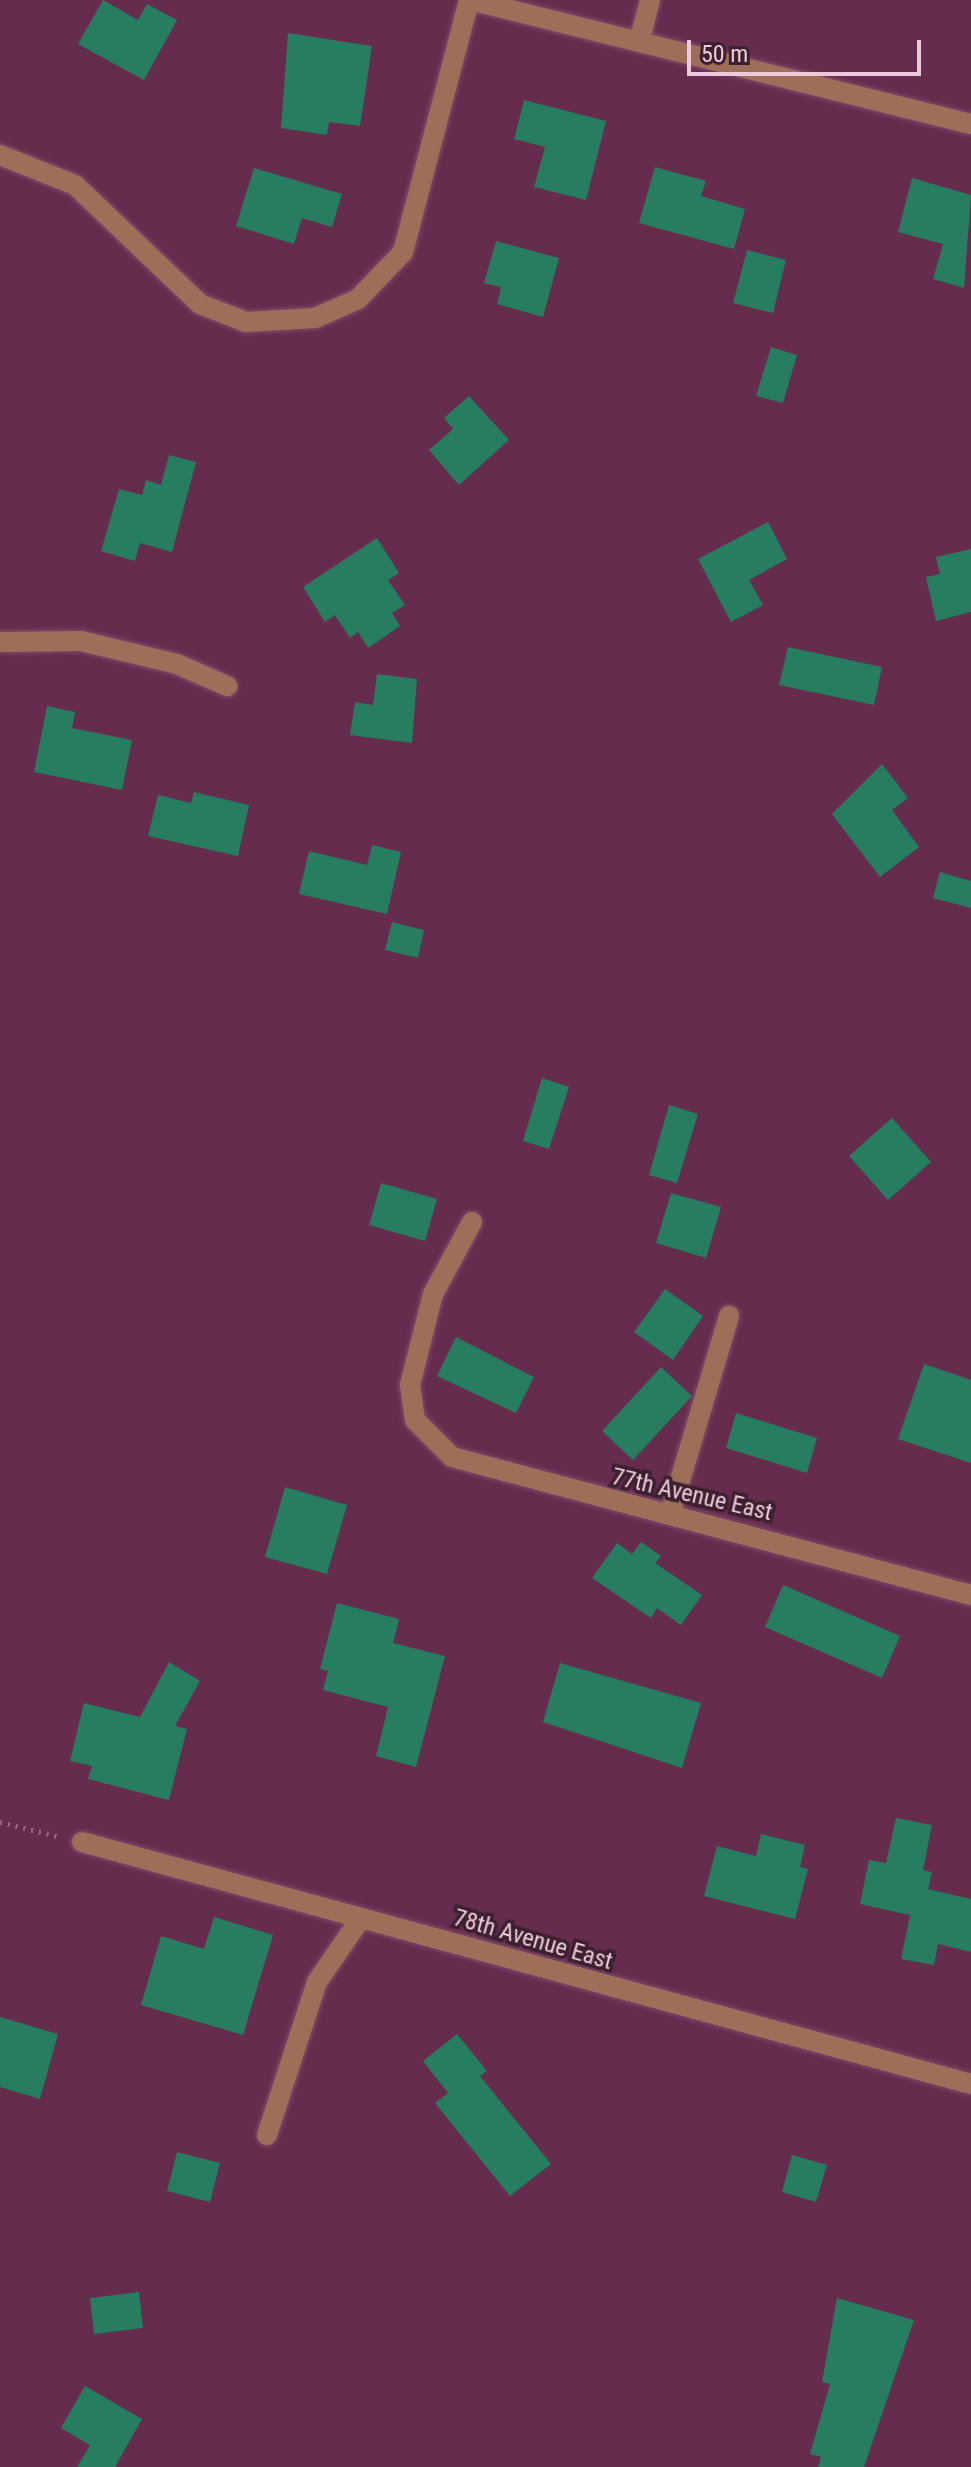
<!DOCTYPE html>
<html>
<head>
<meta charset="utf-8">
<style>
	body { margin:0 }
	#map { position:relative; width:971px; height:2467px; overflow:hidden; background:#662c4e; font-family:"Roboto Condensed",sans-serif }
	div>[style] { position:absolute }
	.building>* { inset:0; background:#267d5f }
	.path>* { height:5px; margin-top:-2.5px; transform-origin:0; background:repeating-linear-gradient(90deg,#95627f 0 2px,transparent 0 8px) }
	.roads { filter:drop-shadow(0 0 2px #814b6a) drop-shadow(0 0 2px #814b6a) }
	.minor>* { height:20px; margin:-10px; padding:0 10px; transform-origin:10px; border-radius:10px; background:#9d6f59 }
	span { translate:-50% -50%; white-space:nowrap; text-align:center; line-height:1.15; -webkit-text-stroke:7px #3b202f; paint-order:stroke }
	.street-label { font-size:24px; color:#edc9db }
	.scale { position:absolute; left:687px; top:40px; width:234px; height:36px; box-sizing:border-box; border:4px solid #edc9db; border-top:0; padding-left:10px; font-size:24px; line-height:28px; white-space:nowrap; color:#edc9db; -webkit-text-stroke:6px #3b202f; paint-order:stroke }
</style>
</head>
<body>
<div id="map">
	<div class="building">
		<div style="clip-path:polygon(103px 0,138px 20px,147px 4px,177px 20px,144px 80px,78px 44px)"></div>
		<div style="clip-path:polygon(288px 33px,372px 46px,360px 126px,329px 122px,327px 135px,281px 128px)"></div>
		<div style="clip-path:polygon(524px 100px,606px 121px,586px 200px,534px 187px,545px 147px,514px 139px)"></div>
		<div style="clip-path:polygon(655px 167px,706px 181px,701px 196px,745px 209px,734px 249px,639px 223px)"></div>
		<div style="clip-path:polygon(254px 168px,342px 194px,332px 227px,302px 218px,294px 244px,236px 226px)"></div>
		<div style="clip-path:polygon(912px 178px,971px 195px,964px 288px,933px 279px,943px 244px,898px 232px)"></div>
		<div style="clip-path:polygon(496px 241px,559px 258px,543px 317px,497px 304px,501px 287px,484px 283px)"></div>
		<div style="clip-path:polygon(747px 250px,786px 260px,773px 313px,733px 303px)"></div>
		<div style="clip-path:polygon(771px 347px,797px 355px,783px 403px,756px 396px)"></div>
		<div style="clip-path:polygon(469px 396px,509px 440px,459px 485px,429px 450px,453px 429px,444px 418px)"></div>
		<div style="clip-path:polygon(169px 455px,196px 462px,172px 552px,140px 543px,135px 561px,101px 551px,119px 489px,142px 495px,146px 480px,161px 485px)"></div>
		<div style="clip-path:polygon(768px 522px,787px 559px,749px 580px,763px 605px,731px 622px,698px 559px)"></div>
		<div style="clip-path:polygon(377px 538px,399px 573px,388px 580px,405px 605px,392px 613px,400px 626px,368px 648px,358px 632px,350px 638px,335px 615px,325px 622px,303px 587px)"></div>
		<div style="clip-path:polygon(971px 549px,971px 612px,936px 621px,926px 577px,940px 574px,936px 557px)"></div>
		<div style="clip-path:polygon(788px 647px,882px 667px,874px 705px,779px 685px)"></div>
		<div style="clip-path:polygon(377px 674px,417px 679px,412px 743px,350px 735px,355px 702px,373px 705px)"></div>
		<div style="clip-path:polygon(47px 706px,75px 712px,72px 728px,132px 740px,122px 790px,34px 772px)"></div>
		<div style="clip-path:polygon(882px 764px,908px 798px,892px 810px,919px 847px,880px 877px,832px 814px)"></div>
		<div style="clip-path:polygon(194px 792px,249px 805px,238px 856px,148px 836px,158px 795px,191px 803px)"></div>
		<div style="clip-path:polygon(372px 845px,401px 852px,387px 914px,299px 894px,309px 851px,367px 865px)"></div>
		<div style="clip-path:polygon(940px 872px,971px 881px,971px 908px,933px 898px)"></div>
		<div style="clip-path:polygon(392px 922px,424px 930px,418px 958px,385px 950px)"></div>
		<div style="clip-path:polygon(542px 1078px,569px 1087px,549px 1149px,523px 1141px)"></div>
		<div style="clip-path:polygon(669px 1105px,698px 1114px,677px 1183px,649px 1175px)"></div>
		<div style="clip-path:polygon(892px 1118px,931px 1162px,888px 1200px,849px 1156px)"></div>
		<div style="clip-path:polygon(381px 1183px,437px 1199px,425px 1241px,369px 1225px)"></div>
		<div style="clip-path:polygon(671px 1193px,721px 1207px,706px 1258px,656px 1243px)"></div>
		<div style="clip-path:polygon(665px 1289px,703px 1316px,673px 1360px,634px 1332px)"></div>
		<div style="clip-path:polygon(456px 1337px,534px 1377px,516px 1413px,437px 1376px)"></div>
		<div style="clip-path:polygon(924px 1364px,971px 1380px,971px 1463px,898px 1439px)"></div>
		<div style="clip-path:polygon(661px 1367px,692px 1396px,633px 1460px,602px 1431px)"></div>
		<div style="clip-path:polygon(736px 1413px,817px 1438px,807px 1473px,726px 1448px)"></div>
		<div style="clip-path:polygon(285px 1487px,347px 1505px,327px 1574px,265px 1557px)"></div>
		<div style="clip-path:polygon(641px 1542px,661px 1556px,655px 1563px,702px 1595px,681px 1625px,657px 1608px,651px 1618px,592px 1578px,617px 1543px,632px 1554px)"></div>
		<div style="clip-path:polygon(783px 1585px,900px 1636px,882px 1678px,765px 1627px)"></div>
		<div style="clip-path:polygon(337px 1603px,399px 1619px,393px 1643px,445px 1656px,416px 1767px,376px 1756px,388px 1707px,323px 1690px,328px 1671px,320px 1669px)"></div>
		<div style="clip-path:polygon(169px 1662px,200px 1681px,175px 1726px,187px 1729px,169px 1800px,88px 1779px,92px 1766px,70px 1761px,84px 1703px,140px 1717px)"></div>
		<div style="clip-path:polygon(560px 1663px,701px 1703px,682px 1768px,543px 1722px)"></div>
		<div style="clip-path:polygon(896px 1818px,932px 1825px,923px 1870px,932px 1872px,928px 1889px,971px 1899px,971px 1952px,938px 1944px,934px 1965px,901px 1959px,910px 1915px,860px 1904px,869px 1860px,886px 1863px)"></div>
		<div style="clip-path:polygon(761px 1834px,805px 1845px,800px 1867px,808px 1869px,795px 1919px,704px 1896px,717px 1846px,756px 1856px)"></div>
		<div style="clip-path:polygon(214px 1917px,273px 1935px,243px 2035px,141px 2005px,161px 1936px,204px 1949px)"></div>
		<div style="clip-path:polygon(0 2017px,58px 2034px,40px 2099px,0 2087px)"></div>
		<div style="clip-path:polygon(457px 2034px,487px 2071px,480px 2076px,551px 2164px,510px 2196px,435px 2103px,448px 2093px,423px 2061px)"></div>
		<div style="clip-path:polygon(177px 2152px,220px 2163px,210px 2202px,167px 2191px)"></div>
		<div style="clip-path:polygon(792px 2155px,827px 2165px,816px 2202px,782px 2192px)"></div>
		<div style="clip-path:polygon(139px 2292px,143px 2328px,94px 2334px,90px 2298px)"></div>
		<div style="clip-path:polygon(837px 2298px,914px 2320px,864px 2467px,818px 2467px,821px 2457px,810px 2454px,830px 2384px,822px 2382px)"></div>
		<div style="clip-path:polygon(85px 2386px,142px 2419px,115px 2467px,77px 2467px,90px 2445px,61px 2428px)"></div>
	</div>
	<div class="path">
		<div style="left:0;top:1822px;width:63px;rotate:13.8deg"></div>
	</div>
	<div class="roads">
		<div class="minor">
			<div style="left:470px;top:0;width:516px;rotate:13.9deg"></div>
			<div style="left:640px;top:39px;width:40px;rotate:-75.6deg"></div>
			<div style="left:0;top:155px;width:81px;rotate:21.8deg"></div>
			<div style="left:75px;top:185px;width:173px;rotate:43.6deg"></div>
			<div style="left:200px;top:304px;width:49px;rotate:21.4deg"></div>
			<div style="left:246px;top:322px;width:69px;rotate:-3.3deg"></div>
			<div style="left:315px;top:318px;width:47px;rotate:-23.8deg"></div>
			<div style="left:358px;top:299px;width:65px;rotate:-46.2deg"></div>
			<div style="left:403px;top:252px;width:260px;rotate:-75.3deg"></div>
			<div style="left:0;top:642px;width:81px;rotate:-0.7deg"></div>
			<div style="left:81px;top:641px;width:99px;rotate:13.5deg"></div>
			<div style="left:177px;top:664px;width:55px;rotate:23.7deg"></div>
			<div style="left:472px;top:1222px;width:82px;rotate:118.4deg"></div>
			<div style="left:433px;top:1294px;width:94px;rotate:104.2deg"></div>
			<div style="left:410px;top:1385px;width:35px;rotate:82deg"></div>
			<div style="left:415px;top:1420px;width:52px;rotate:45deg"></div>
			<div style="left:452px;top:1457px;width:537px;rotate:14.89deg"></div>
			<div style="left:670px;top:1514px;width:207px;rotate:-73.4deg"></div>
			<div style="left:82px;top:1842px;width:921px;rotate:15.23deg"></div>
			<div style="left:267px;top:2135px;width:161px;rotate:-71.9deg"></div>
			<div style="left:317px;top:1982px;width:78px;rotate:-55.5deg"></div>
		</div>
	</div>
	<div class="street-label">
		<span style="left:692px;top:1495px;rotate:13deg">77th Avenue East</span>
		<span style="left:533px;top:1940px;rotate:16deg">78th Avenue East</span>
	</div>
	<div class="scale">50 m</div>
</div>
</body>
</html>
